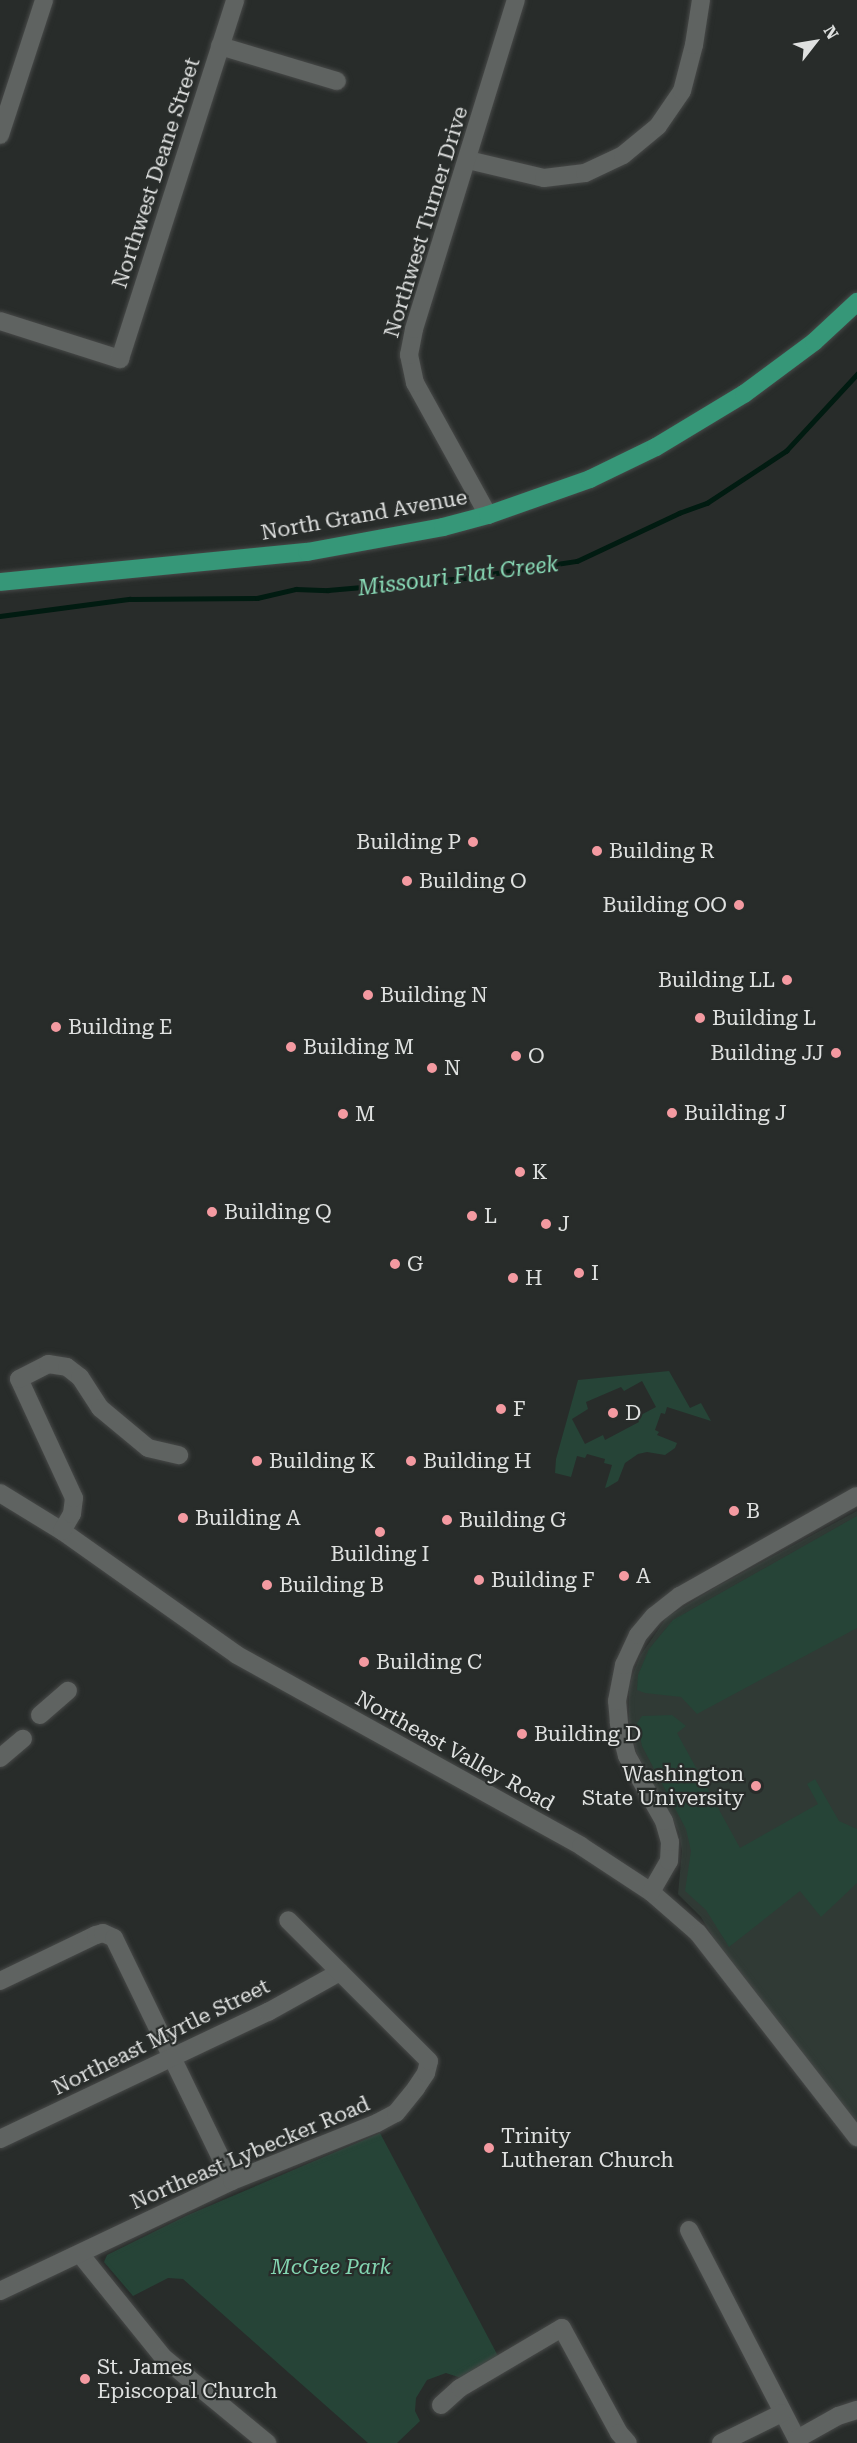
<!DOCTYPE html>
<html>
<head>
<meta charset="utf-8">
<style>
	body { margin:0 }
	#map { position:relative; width:857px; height:2443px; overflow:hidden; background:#282c2a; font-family:"Roboto Serif",serif }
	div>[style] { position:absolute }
	.built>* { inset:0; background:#303a35 }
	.green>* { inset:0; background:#264437 }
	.stream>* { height:4.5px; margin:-2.25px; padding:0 2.25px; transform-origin:2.25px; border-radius:2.25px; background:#011b11 }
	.roads { filter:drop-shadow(0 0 2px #474948) drop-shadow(0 0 2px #474948) }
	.minor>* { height:18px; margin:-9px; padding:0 9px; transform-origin:9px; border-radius:9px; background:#5f6361 }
	.major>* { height:18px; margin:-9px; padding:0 9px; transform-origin:9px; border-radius:9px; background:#369778 }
	.dots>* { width:16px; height:16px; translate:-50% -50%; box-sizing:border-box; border:3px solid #282c2a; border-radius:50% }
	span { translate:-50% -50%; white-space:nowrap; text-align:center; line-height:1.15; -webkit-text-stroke:4.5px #282c2a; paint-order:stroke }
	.street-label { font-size:21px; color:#dfe1e0 }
	.poi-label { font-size:21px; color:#dfe1e0 }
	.right { translate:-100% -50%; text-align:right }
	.left { translate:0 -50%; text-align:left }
	.park-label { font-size:21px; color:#83d5b1; font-style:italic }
	.water-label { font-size:22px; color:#8adcb8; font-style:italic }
	.north { position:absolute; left:785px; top:12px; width:60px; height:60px; -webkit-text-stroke:4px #282c2a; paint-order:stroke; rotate:59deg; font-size:16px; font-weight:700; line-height:24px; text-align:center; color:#dfe1e0 }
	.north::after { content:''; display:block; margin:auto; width:21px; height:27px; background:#dfe1e0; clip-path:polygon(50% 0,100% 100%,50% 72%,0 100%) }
</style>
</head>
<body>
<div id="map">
	<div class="built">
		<div style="clip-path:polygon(857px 1511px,857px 2124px,719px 1947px,701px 1917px,678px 1894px,682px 1851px,679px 1832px,637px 1754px,629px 1723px,629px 1685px,640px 1656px,667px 1617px,716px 1587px)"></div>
	</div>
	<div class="green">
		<div style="clip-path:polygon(evenodd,669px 1371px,690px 1408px,701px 1403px,711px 1421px,667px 1407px,665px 1414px,661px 1413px,655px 1430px,659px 1432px,657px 1435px,677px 1443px,675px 1448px,665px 1455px,647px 1452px,638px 1454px,625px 1463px,618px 1481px,608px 1487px,605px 1488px,612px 1465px,604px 1463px,605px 1459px,587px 1454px,585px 1458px,577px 1456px,571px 1477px,555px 1473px,556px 1459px,578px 1380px,669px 1371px,642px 1381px,656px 1407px,637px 1417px,639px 1422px,605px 1440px,603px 1435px,585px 1444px,572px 1419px,588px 1409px,586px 1402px,621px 1387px,624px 1391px,642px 1381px)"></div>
		<div style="clip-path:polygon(857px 1516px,857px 1628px,697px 1714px,681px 1697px,645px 1693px,637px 1690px,638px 1675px,649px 1649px,673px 1620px)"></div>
		<div style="clip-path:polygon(672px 1715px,686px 1726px,677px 1733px,740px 1848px,818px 1804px,807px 1784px,815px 1779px,839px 1821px,857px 1829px,857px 1883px,821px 1917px,800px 1891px,729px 1947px,706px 1910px,685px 1891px,691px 1851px,686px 1829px,642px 1746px,637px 1723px,642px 1716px)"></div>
		<div style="clip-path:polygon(380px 2133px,498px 2356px,464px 2379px,446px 2373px,427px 2380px,416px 2398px,415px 2411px,420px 2421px,397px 2443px,368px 2443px,183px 2279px,168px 2278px,133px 2296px,104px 2262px,107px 2255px,188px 2215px)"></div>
	</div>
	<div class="stream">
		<div style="left:0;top:616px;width:131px;rotate:-7.5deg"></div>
		<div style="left:130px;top:599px;width:127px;rotate:-0.5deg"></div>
		<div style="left:257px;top:598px;width:40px;rotate:-13deg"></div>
		<div style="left:296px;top:589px;width:32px;rotate:2deg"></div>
		<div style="left:328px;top:590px;width:137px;rotate:-5deg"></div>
		<div style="left:464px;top:578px;width:114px;rotate:-8.6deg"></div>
		<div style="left:577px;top:561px;width:113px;rotate:-25.2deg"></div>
		<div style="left:679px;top:513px;width:30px;rotate:-20deg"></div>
		<div style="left:707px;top:503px;width:95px;rotate:-33.4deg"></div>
		<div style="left:786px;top:451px;width:105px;rotate:-47.3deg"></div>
	</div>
	<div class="roads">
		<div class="minor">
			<div style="left:220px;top:46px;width:122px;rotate:16.7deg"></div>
			<div style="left:0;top:135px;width:142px;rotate:-71.9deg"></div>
			<div style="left:468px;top:160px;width:78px;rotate:13.3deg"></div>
			<div style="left:544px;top:178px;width:41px;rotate:-7deg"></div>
			<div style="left:585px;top:173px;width:42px;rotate:-25.3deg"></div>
			<div style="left:623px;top:155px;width:45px;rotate:-39.6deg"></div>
			<div style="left:658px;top:126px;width:42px;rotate:-55.6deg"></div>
			<div style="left:682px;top:91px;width:48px;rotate:-75.4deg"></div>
			<div style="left:694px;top:45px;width:46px;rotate:-81.2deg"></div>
			<div style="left:0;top:321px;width:126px;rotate:17.6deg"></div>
			<div style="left:120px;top:359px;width:377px;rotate:-72.2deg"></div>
			<div style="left:488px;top:515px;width:151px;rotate:-118.9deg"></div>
			<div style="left:415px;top:383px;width:29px;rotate:-102deg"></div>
			<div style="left:409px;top:355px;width:26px;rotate:-79deg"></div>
			<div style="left:414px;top:329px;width:344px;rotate:-72.8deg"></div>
			<div style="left:0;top:1493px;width:73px;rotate:31.5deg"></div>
			<div style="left:62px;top:1531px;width:214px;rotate:35.3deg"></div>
			<div style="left:237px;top:1655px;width:393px;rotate:29deg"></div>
			<div style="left:581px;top:1846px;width:84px;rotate:33.3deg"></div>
			<div style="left:651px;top:1892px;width:62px;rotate:41.1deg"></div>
			<div style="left:698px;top:1933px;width:259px;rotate:52.1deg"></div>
			<div style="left:62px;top:1531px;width:20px;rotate:-60deg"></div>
			<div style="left:72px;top:1514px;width:16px;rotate:-83deg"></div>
			<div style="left:74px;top:1498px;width:131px;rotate:-114.8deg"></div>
			<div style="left:19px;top:1379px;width:33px;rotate:-27deg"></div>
			<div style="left:48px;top:1364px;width:19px;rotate:9deg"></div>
			<div style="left:67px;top:1367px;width:16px;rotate:38deg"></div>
			<div style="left:80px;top:1377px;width:37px;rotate:57deg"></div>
			<div style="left:100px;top:1408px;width:62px;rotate:39.8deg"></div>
			<div style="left:148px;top:1448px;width:32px;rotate:13deg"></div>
			<div style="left:40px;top:1715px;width:37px;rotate:-41deg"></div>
			<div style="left:0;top:1758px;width:30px;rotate:-40deg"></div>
			<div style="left:651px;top:1892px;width:36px;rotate:-60deg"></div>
			<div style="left:669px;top:1861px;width:19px;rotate:-87deg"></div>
			<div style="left:670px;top:1842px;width:22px;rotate:-106deg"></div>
			<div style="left:664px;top:1821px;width:75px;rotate:-119.6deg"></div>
			<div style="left:627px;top:1756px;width:34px;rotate:-104deg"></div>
			<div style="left:619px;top:1723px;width:22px;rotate:-95deg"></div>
			<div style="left:617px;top:1701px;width:37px;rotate:-79deg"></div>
			<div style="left:624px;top:1665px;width:33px;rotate:-65deg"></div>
			<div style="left:638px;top:1635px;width:25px;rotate:-50deg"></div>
			<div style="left:654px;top:1616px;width:33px;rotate:-38deg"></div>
			<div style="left:680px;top:1596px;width:203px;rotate:-29.5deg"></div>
			<div style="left:0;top:1981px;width:106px;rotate:-25.6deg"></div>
			<div style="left:96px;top:1935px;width:7px;rotate:-16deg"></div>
			<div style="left:103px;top:1933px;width:12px;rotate:24deg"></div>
			<div style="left:114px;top:1938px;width:270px;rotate:64.1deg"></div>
			<div style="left:0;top:2139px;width:297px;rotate:-25.4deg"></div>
			<div style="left:268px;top:2012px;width:82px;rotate:-29.1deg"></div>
			<div style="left:689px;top:2230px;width:240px;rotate:62.7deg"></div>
			<div style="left:80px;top:2254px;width:134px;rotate:51.1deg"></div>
			<div style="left:164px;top:2358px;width:134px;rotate:39.5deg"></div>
			<div style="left:0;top:2291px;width:257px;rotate:-25.4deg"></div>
			<div style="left:232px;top:2181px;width:156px;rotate:-21.8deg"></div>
			<div style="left:377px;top:2123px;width:21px;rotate:-28deg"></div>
			<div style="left:396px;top:2113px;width:32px;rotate:-51deg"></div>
			<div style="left:416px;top:2088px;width:18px;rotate:-56deg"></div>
			<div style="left:426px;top:2073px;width:12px;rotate:-76deg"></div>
			<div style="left:429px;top:2061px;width:199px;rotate:-135deg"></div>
			<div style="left:441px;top:2405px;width:25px;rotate:-42deg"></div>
			<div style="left:460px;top:2388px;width:118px;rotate:-30.5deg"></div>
			<div style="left:562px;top:2328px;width:119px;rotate:61.5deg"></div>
			<div style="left:619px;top:2433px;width:13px;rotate:48deg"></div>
			<div style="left:797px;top:2439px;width:47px;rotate:-29.3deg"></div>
			<div style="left:838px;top:2416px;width:20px;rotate:-18deg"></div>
			<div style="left:721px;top:2443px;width:68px;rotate:-26.2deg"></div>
		</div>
		<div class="major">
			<div style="left:0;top:582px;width:308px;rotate:-5.6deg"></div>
			<div style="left:307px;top:552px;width:138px;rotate:-10.4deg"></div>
			<div style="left:443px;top:527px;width:47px;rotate:-14.9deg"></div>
			<div style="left:488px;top:515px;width:108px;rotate:-19.4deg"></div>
			<div style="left:590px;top:479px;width:73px;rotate:-25.9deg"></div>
			<div style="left:656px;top:447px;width:103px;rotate:-31.1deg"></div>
			<div style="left:744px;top:394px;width:87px;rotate:-36.6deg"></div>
			<div style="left:814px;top:342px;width:59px;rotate:-42.9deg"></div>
		</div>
	</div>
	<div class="dots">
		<div style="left:473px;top:842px;background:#f49aa1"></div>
		<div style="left:597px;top:851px;background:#f49aa1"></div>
		<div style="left:407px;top:881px;background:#f49aa1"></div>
		<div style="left:739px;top:905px;background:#f49aa1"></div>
		<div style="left:787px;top:980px;background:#f49aa1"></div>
		<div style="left:368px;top:995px;background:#f49aa1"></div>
		<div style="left:700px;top:1018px;background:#f49aa1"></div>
		<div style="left:56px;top:1027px;background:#f49aa1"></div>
		<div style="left:291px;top:1047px;background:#f49aa1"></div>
		<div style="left:836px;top:1053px;background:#f49aa1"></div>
		<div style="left:516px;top:1056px;background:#f49aa1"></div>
		<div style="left:432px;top:1068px;background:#f49aa1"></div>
		<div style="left:672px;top:1113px;background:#f49aa1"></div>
		<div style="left:343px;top:1114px;background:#f49aa1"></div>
		<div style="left:520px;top:1172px;background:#f49aa1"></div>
		<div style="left:212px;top:1212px;background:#f49aa1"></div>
		<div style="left:472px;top:1216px;background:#f49aa1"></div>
		<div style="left:546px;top:1224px;background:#f49aa1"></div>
		<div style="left:395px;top:1264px;background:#f49aa1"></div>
		<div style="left:579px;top:1273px;background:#f49aa1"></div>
		<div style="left:513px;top:1278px;background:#f49aa1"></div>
		<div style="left:501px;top:1409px;background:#f49aa1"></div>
		<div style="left:613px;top:1413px;background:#f49aa1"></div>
		<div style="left:257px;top:1461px;background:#f49aa1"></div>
		<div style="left:411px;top:1461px;background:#f49aa1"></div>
		<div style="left:734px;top:1511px;background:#f49aa1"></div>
		<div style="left:183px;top:1518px;background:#f49aa1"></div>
		<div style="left:447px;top:1520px;background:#f49aa1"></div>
		<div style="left:380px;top:1532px;background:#f49aa1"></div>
		<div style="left:624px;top:1576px;background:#f49aa1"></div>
		<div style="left:479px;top:1580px;background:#f49aa1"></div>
		<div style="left:267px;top:1585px;background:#f49aa1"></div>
		<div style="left:364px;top:1662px;background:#f49aa1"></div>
		<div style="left:522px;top:1734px;background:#f49aa1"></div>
		<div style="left:756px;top:1786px;background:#f49aa1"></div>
		<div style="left:489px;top:2148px;background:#f49aa1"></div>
		<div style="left:85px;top:2379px;background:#f49aa1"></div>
	</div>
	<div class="street-label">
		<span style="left:156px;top:173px;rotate:-72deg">Northwest Deane Street</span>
		<span style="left:426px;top:222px;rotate:-73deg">Northwest Turner Drive</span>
		<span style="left:364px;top:515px;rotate:-10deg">North Grand Avenue</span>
		<span style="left:455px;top:1751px;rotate:29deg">Northeast Valley Road</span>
		<span style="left:161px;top:2037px;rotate:-26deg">Northeast Myrtle Street</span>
		<span style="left:250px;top:2153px;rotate:-23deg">Northeast Lybecker Road</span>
	</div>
	<div class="poi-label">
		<span class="right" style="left:461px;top:842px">Building P</span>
		<span class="left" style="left:609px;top:851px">Building R</span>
		<span class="left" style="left:419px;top:881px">Building O</span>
		<span class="right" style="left:727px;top:905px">Building OO</span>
		<span class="right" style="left:775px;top:980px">Building LL</span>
		<span class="left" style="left:380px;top:995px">Building N</span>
		<span class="left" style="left:712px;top:1018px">Building L</span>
		<span class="left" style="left:68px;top:1027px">Building E</span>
		<span class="left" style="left:303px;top:1047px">Building M</span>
		<span class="right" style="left:824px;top:1053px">Building JJ</span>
		<span class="left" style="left:528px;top:1056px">O</span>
		<span class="left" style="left:444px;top:1068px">N</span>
		<span class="left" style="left:684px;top:1113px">Building J</span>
		<span class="left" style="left:355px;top:1114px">M</span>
		<span class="left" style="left:532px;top:1172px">K</span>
		<span class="left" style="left:224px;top:1212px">Building Q</span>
		<span class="left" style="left:484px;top:1216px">L</span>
		<span class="left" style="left:558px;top:1224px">J</span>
		<span class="left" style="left:407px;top:1264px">G</span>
		<span class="left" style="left:591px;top:1273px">I</span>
		<span class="left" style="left:525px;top:1278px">H</span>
		<span class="left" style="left:513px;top:1409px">F</span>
		<span class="left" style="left:625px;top:1413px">D</span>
		<span class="left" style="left:269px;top:1461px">Building K</span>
		<span class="left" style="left:423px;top:1461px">Building H</span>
		<span class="left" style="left:746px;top:1511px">B</span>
		<span class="left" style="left:195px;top:1518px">Building A</span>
		<span class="left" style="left:459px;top:1520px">Building G</span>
		<span style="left:380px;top:1554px">Building I</span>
		<span class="left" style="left:636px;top:1576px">A</span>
		<span class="left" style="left:491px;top:1580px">Building F</span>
		<span class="left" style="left:279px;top:1585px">Building B</span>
		<span class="left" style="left:376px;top:1662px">Building C</span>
		<span class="left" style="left:534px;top:1734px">Building D</span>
		<span class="right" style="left:744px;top:1786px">Washington<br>State University</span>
		<span class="left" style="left:501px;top:2148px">Trinity<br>Lutheran Church</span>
		<span class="left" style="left:97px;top:2379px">St. James<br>Episcopal Church</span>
	</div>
	<div class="park-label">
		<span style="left:331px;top:2267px">McGee Park</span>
	</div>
	<div class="water-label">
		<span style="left:458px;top:576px;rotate:-7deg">Missouri Flat Creek</span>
	</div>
	<div class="north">N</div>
</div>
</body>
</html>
